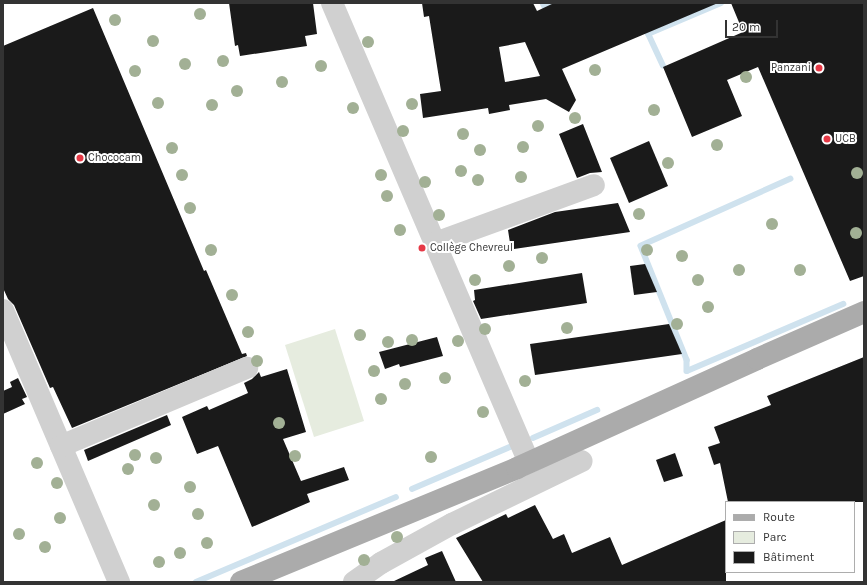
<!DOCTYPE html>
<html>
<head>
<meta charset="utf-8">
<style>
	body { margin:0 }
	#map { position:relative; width:867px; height:585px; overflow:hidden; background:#fff; font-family:Karla,sans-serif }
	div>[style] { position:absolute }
	.green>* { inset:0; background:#e6ecdf }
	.stream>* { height:5.5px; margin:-2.75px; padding:0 2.75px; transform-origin:2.75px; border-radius:2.75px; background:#cfe2ee }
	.building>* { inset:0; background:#1a1a1a }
	.minor>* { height:22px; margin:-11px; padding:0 11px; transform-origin:11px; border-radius:11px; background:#d0d0d0 }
	.major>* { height:22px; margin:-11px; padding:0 11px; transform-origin:11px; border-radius:11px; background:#ababab }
	.trees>* { width:12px; height:12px; margin:-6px; border-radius:50%; background:#a2b095 }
	.dots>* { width:11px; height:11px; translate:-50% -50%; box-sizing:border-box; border:2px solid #fff; border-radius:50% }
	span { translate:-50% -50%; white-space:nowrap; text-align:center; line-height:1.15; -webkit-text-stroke:4px #fff; paint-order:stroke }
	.poi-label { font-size:11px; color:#333 }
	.right { translate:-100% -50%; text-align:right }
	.left { translate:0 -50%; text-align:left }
	.frame { position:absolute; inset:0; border:4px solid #333; pointer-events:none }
	.legend { position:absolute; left:725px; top:501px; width:130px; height:72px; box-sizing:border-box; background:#fff; border:1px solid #adadad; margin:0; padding:5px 7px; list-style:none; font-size:12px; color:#333 }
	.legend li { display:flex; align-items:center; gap:8px; height:20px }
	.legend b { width:20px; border:1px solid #adadad }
	.scale { position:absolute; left:725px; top:20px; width:53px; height:18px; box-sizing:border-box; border:2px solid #333; border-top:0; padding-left:5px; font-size:12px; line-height:14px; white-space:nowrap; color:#333; -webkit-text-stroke:3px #fff; paint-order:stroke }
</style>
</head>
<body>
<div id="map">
	<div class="green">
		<div style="clip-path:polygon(335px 329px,364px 421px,314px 437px,285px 345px)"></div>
	</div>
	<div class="stream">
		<div style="left:543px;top:3px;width:4px;rotate:63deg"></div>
		<div style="left:545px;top:7px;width:9px;rotate:-27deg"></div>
		<div style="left:663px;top:66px;width:35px;rotate:-115deg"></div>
		<div style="left:648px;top:34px;width:79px;rotate:-23deg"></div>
		<div style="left:791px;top:179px;width:164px;rotate:155.9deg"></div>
		<div style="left:641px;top:246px;width:123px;rotate:68deg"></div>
		<div style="left:687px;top:360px;width:11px;rotate:90deg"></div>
		<div style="left:687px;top:371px;width:170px;rotate:-23.2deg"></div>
		<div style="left:533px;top:438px;width:70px;rotate:-23.6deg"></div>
		<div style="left:412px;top:489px;width:107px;rotate:-23.2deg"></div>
		<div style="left:196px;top:582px;width:217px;rotate:-23deg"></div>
	</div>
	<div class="building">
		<div style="clip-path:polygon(229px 3px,313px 3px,317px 34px,305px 36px,307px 46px,240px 56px,238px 45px,235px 46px)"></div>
		<div style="clip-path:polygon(evenodd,422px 3px,533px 3px,537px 11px,554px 3px,718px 3px,562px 69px,576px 100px,569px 112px,546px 99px,509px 105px,510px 110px,489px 114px,488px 108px,423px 118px,420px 94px,441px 91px,429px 16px,424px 17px,422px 3px,525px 42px,540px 76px,505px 82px,499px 47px,525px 42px)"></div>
		<div style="clip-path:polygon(731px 3px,864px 3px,864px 276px,850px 281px,758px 67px,727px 80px,742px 116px,692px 137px,663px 67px,743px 32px)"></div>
		<div style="clip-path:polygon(93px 8px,204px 271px,206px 270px,242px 354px,246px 353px,247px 356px,72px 428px,53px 387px,50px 388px,14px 305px,8px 299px,3px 288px,3px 46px)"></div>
		<div style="clip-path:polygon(583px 124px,602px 172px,590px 173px,577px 178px,559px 134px)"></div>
		<div style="clip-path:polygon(649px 141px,668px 186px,629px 203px,610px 158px)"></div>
		<div style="clip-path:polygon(618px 203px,630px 232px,514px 249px,513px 243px,510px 243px,508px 230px,555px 212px)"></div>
		<div style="clip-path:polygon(645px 264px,657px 292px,634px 295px,630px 266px)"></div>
		<div style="clip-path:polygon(582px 273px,587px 303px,481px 319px,473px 301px,475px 300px,474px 290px)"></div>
		<div style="clip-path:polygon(669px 324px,682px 354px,535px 375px,530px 344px)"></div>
		<div style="clip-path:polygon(437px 337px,443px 356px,400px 367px,399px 364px,385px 369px,379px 352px)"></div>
		<div style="clip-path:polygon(864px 357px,864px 502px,728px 502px,720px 463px,714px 465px,708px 447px,720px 443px,714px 427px,771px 405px,767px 396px)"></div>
		<div style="clip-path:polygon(287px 369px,306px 432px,283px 439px,301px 481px,344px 467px,349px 480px,307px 494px,310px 502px,252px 527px,218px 446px,197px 454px,182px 417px,207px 406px,209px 410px,248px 393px,244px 383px,252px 379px,259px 372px,261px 377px)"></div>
		<div style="clip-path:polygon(18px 378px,27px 397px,22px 399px,25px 404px,3px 414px,3px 391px,12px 387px,10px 382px)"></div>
		<div style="clip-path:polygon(167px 415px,171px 425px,88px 461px,84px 450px)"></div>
		<div style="clip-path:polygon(675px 453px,683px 476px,664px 482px,656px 460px)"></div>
		<div style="clip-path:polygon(535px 505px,553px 539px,564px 534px,572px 553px,610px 537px,622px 565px,726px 520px,726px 582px,483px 582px,456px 538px,506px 514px,508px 518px)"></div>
		<div style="clip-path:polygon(442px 551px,456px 582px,392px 582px,428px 565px,425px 558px)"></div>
	</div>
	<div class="minor">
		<div style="left:332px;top:3px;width:499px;rotate:66.8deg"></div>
		<div style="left:435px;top:243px;width:169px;rotate:-20deg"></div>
		<div style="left:3px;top:310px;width:296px;rotate:66.9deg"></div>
		<div style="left:61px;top:446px;width:202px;rotate:-22.8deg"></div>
		<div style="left:354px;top:582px;width:33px;rotate:-35deg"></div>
		<div style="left:381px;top:563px;width:81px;rotate:-28.8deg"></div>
		<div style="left:452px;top:524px;width:144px;rotate:-25.9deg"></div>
	</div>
	<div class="major">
		<div style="left:241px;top:582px;width:299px;rotate:-22.4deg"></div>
		<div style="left:517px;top:468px;width:264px;rotate:-24.4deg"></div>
		<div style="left:757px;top:359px;width:117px;rotate:-23.7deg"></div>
	</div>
	<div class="trees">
		<div style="left:200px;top:14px"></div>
		<div style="left:115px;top:20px"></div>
		<div style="left:153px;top:41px"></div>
		<div style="left:368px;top:42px"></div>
		<div style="left:223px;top:61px"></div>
		<div style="left:185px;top:64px"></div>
		<div style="left:321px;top:66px"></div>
		<div style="left:595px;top:70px"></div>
		<div style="left:135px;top:71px"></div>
		<div style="left:746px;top:77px"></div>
		<div style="left:282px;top:82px"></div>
		<div style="left:237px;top:91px"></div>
		<div style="left:158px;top:103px"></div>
		<div style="left:412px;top:104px"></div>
		<div style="left:212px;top:105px"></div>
		<div style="left:353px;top:108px"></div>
		<div style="left:654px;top:110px"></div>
		<div style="left:575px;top:118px"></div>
		<div style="left:538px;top:126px"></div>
		<div style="left:403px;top:131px"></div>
		<div style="left:463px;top:134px"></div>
		<div style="left:717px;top:145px"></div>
		<div style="left:523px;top:147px"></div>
		<div style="left:172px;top:148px"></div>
		<div style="left:480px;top:150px"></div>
		<div style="left:668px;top:163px"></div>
		<div style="left:461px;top:171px"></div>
		<div style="left:857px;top:173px"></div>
		<div style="left:182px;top:175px"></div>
		<div style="left:381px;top:175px"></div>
		<div style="left:521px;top:177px"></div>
		<div style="left:478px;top:180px"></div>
		<div style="left:425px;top:182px"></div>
		<div style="left:387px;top:196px"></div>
		<div style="left:190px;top:208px"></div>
		<div style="left:639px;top:214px"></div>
		<div style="left:439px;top:215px"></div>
		<div style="left:772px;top:224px"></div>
		<div style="left:400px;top:230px"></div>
		<div style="left:856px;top:233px"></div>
		<div style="left:211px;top:250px"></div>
		<div style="left:647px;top:250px"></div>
		<div style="left:682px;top:256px"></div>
		<div style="left:542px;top:258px"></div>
		<div style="left:509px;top:266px"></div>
		<div style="left:739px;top:270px"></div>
		<div style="left:800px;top:270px"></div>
		<div style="left:475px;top:280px"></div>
		<div style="left:698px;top:280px"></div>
		<div style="left:232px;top:295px"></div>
		<div style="left:708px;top:307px"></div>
		<div style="left:677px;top:324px"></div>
		<div style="left:567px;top:328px"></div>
		<div style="left:485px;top:329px"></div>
		<div style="left:248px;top:332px"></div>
		<div style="left:360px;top:335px"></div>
		<div style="left:412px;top:340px"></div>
		<div style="left:458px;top:341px"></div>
		<div style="left:388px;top:342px"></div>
		<div style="left:257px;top:361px"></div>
		<div style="left:374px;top:371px"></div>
		<div style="left:445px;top:378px"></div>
		<div style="left:525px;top:381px"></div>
		<div style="left:405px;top:384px"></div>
		<div style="left:381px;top:399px"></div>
		<div style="left:483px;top:412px"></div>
		<div style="left:279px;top:423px"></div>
		<div style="left:135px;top:455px"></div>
		<div style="left:295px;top:456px"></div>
		<div style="left:431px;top:457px"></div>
		<div style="left:156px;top:458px"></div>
		<div style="left:37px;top:463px"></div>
		<div style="left:128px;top:469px"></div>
		<div style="left:57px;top:483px"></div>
		<div style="left:190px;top:487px"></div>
		<div style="left:154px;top:505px"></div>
		<div style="left:198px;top:514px"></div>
		<div style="left:60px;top:518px"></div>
		<div style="left:19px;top:534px"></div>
		<div style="left:397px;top:537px"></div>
		<div style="left:207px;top:543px"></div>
		<div style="left:45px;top:547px"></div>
		<div style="left:180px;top:553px"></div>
		<div style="left:364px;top:560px"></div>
		<div style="left:159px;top:562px"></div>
	</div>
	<div class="dots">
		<div style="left:819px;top:68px;background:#e63946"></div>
		<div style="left:827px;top:139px;background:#e63946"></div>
		<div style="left:80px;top:158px;background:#e63946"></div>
		<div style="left:422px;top:248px;background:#e63946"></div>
	</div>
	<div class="poi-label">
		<span class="right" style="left:811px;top:68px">Panzani</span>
		<span class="left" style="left:835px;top:139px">UCB</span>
		<span class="left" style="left:88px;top:158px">Chococam</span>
		<span class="left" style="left:430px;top:248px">Collège Chevreul</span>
	</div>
	<div class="frame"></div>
	<ul class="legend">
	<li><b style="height:5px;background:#ababab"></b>Route</li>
	<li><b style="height:11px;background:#e6ecdf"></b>Parc</li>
	<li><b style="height:11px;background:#1a1a1a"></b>Bâtiment</li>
	</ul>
	<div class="scale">20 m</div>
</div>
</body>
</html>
